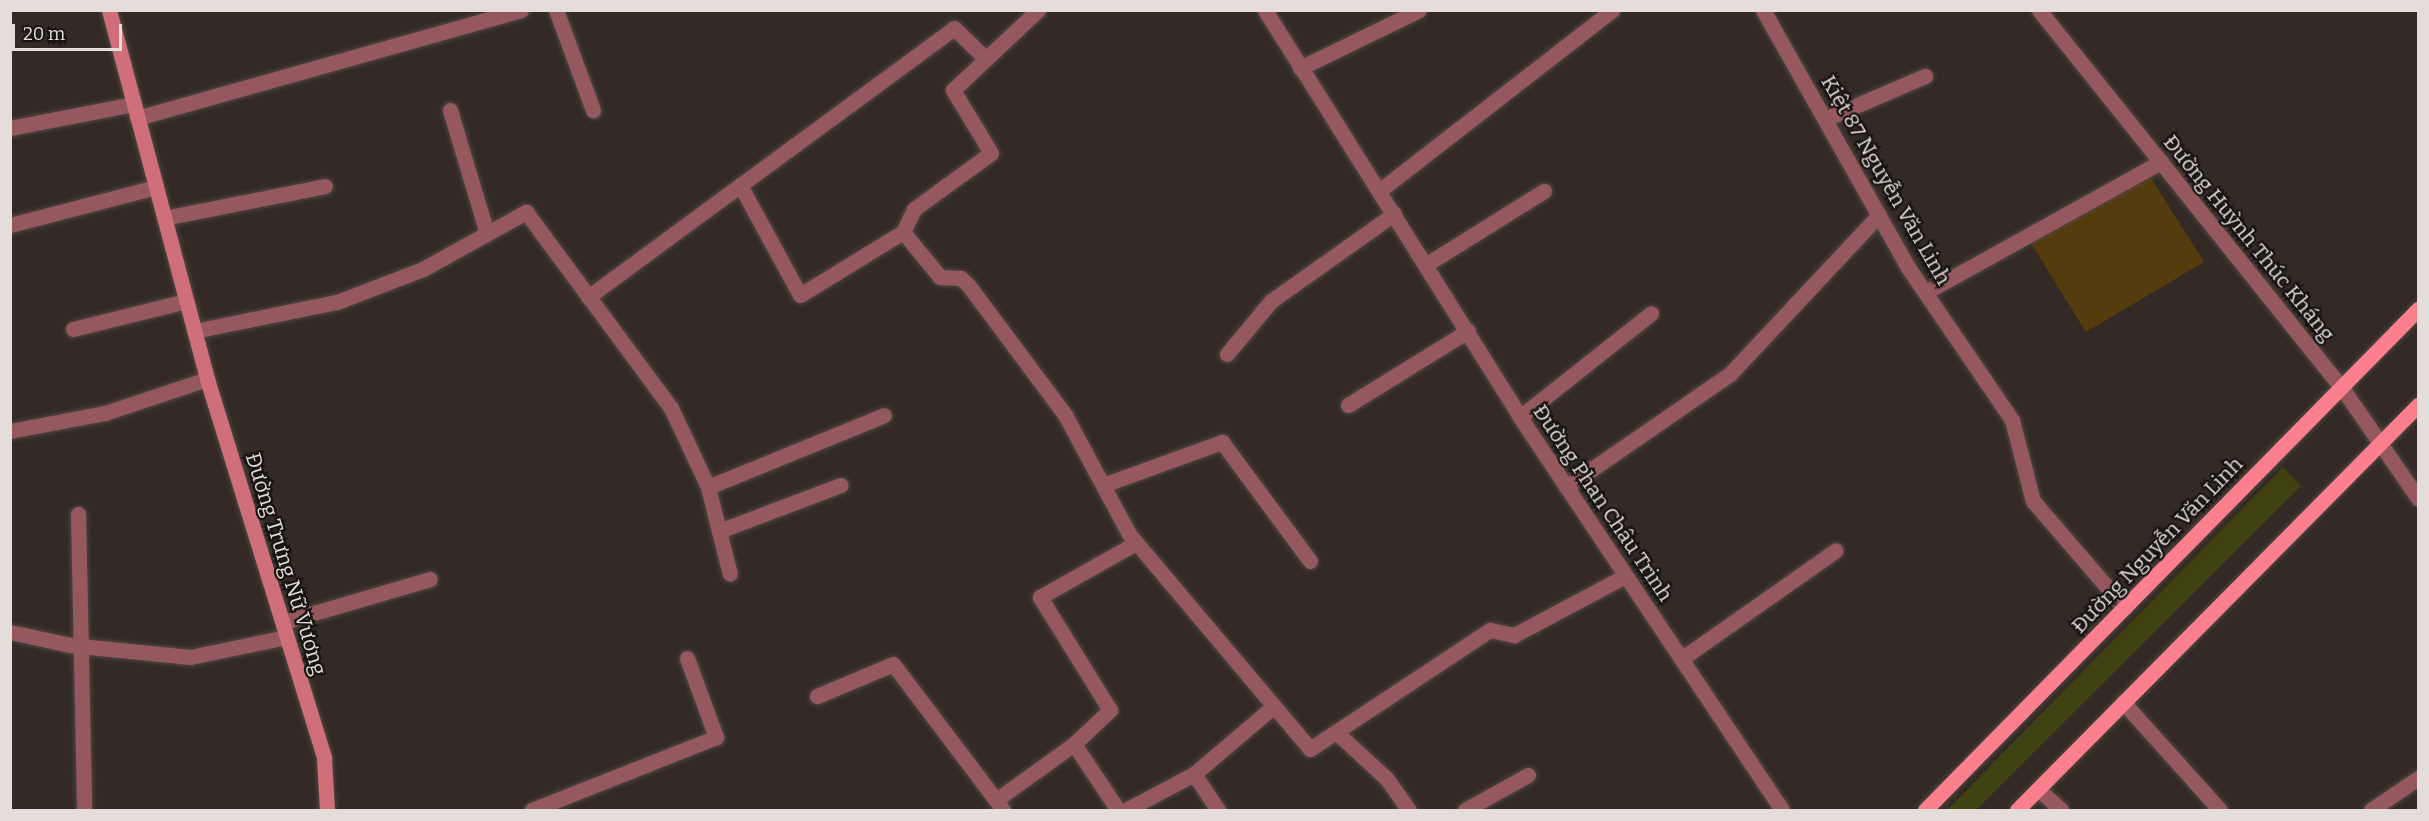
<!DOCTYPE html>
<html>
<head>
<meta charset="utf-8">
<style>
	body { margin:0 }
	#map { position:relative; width:2429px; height:821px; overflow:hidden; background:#342a25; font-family:Bitter,serif }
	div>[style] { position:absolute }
	.green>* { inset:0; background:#3f4111 }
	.building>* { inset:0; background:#553c0c }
	.roads { filter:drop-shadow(0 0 2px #504742) drop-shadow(0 0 2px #504742) }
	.service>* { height:15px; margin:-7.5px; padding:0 7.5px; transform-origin:7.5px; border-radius:7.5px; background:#95585e }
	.minor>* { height:15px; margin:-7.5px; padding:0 7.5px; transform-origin:7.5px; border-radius:7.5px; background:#95585e }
	.tertiary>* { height:15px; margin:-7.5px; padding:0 7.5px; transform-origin:7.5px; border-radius:7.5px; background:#95585e }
	.secondary>* { height:15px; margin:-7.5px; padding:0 7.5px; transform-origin:7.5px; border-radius:7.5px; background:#ce6f79 }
	.primary>* { height:15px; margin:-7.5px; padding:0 7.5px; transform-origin:7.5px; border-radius:7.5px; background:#fb7f8d }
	span { translate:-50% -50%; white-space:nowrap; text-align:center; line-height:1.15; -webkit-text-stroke:4.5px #181411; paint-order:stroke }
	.street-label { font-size:21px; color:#e4ddda }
	.frame { position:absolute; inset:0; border:12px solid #e4ddda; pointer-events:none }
	.scale { position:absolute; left:12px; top:24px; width:110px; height:27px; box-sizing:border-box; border:3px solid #e4ddda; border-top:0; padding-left:8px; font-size:18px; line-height:21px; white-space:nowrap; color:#e4ddda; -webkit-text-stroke:4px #181411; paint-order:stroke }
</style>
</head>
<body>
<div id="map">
	<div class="green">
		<div style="clip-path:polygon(2283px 467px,2301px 486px,1976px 810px,1947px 810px)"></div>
	</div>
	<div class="building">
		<div style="clip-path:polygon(2149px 175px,2204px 262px,2086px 332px,2029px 240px)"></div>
	</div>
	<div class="roads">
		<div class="service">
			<div style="left:556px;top:10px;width:107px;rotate:69.7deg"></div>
			<div style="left:1763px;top:10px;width:297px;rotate:60.6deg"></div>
			<div style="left:1909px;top:269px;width:183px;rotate:55.7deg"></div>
			<div style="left:2012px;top:420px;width:84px;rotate:75.5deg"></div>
			<div style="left:2033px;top:501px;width:141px;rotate:49.3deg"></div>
			<div style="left:1300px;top:68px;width:132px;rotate:-26deg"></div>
			<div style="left:450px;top:110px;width:128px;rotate:73.3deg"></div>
			<div style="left:137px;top:118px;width:399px;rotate:-15.7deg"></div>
			<div style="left:1825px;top:119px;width:109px;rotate:-23.3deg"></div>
			<div style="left:10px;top:128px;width:126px;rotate:-11deg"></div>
			<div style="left:740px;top:185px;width:125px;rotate:61.4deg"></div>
			<div style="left:800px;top:295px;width:121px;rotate:-31.5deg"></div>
			<div style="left:903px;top:232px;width:25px;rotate:-64deg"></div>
			<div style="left:914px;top:209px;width:95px;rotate:-36deg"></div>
			<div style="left:991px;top:153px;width:74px;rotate:-121.1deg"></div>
			<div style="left:953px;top:90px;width:117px;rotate:-43.3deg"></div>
			<div style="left:1379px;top:191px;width:295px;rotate:-37.8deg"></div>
			<div style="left:164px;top:218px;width:164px;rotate:-11.2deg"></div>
			<div style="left:10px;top:225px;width:151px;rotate:-14.6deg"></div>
			<div style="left:903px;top:232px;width:58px;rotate:50.6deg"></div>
			<div style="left:940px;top:277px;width:21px;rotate:3deg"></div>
			<div style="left:961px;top:278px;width:11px;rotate:45deg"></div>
			<div style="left:969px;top:286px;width:161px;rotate:53.3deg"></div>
			<div style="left:1065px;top:415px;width:135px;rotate:61.7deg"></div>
			<div style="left:1129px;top:534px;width:281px;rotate:49.9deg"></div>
			<div style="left:1310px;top:749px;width:216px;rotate:-33.5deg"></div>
			<div style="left:1490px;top:630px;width:25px;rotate:12deg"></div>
			<div style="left:1514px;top:635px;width:126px;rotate:-28deg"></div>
			<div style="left:1427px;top:264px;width:138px;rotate:-32deg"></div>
			<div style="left:1926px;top:292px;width:269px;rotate:-29deg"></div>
			<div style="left:588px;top:297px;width:454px;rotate:-36.3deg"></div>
			<div style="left:954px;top:28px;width:43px;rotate:44.1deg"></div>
			<div style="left:194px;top:331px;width:146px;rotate:-11.5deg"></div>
			<div style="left:337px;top:302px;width:92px;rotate:-21deg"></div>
			<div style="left:423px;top:269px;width:118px;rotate:-29deg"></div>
			<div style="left:526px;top:212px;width:244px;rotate:53.5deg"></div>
			<div style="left:671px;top:408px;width:87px;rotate:64.9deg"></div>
			<div style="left:708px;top:487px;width:45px;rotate:76deg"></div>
			<div style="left:719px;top:531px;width:130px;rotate:-20.7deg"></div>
			<div style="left:1227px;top:354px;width:69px;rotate:-50.3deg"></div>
			<div style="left:1271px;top:301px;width:151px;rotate:-35.3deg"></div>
			<div style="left:1348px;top:405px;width:141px;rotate:-31.7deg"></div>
			<div style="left:1520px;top:417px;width:167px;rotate:-38.4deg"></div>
			<div style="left:10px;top:431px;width:97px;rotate:-10.7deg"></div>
			<div style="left:105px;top:413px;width:108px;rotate:-18.4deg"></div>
			<div style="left:1103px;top:485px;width:127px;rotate:-19.9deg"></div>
			<div style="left:1222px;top:442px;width:148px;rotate:53.5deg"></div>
			<div style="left:708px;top:487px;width:190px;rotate:-22.2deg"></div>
			<div style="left:1566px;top:487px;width:199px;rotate:-34.6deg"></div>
			<div style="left:1730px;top:374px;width:218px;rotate:-46.9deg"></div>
			<div style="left:78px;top:514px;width:296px;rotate:88.8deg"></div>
			<div style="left:719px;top:531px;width:44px;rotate:75.7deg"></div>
			<div style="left:283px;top:622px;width:153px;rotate:-16.3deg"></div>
			<div style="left:10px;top:632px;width:61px;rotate:12.2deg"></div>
			<div style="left:70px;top:645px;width:121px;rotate:5.7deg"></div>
			<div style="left:190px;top:657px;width:99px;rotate:-11.7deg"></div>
			<div style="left:1681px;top:659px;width:189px;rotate:-35.1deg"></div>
			<div style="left:817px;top:696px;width:82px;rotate:-22.8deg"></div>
			<div style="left:893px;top:664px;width:171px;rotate:52.9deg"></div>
			<div style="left:1336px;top:732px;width:69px;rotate:42.7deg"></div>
			<div style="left:1387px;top:779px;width:38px;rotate:55deg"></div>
			<div style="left:1074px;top:744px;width:50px;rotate:-43.4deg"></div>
			<div style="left:1110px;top:710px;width:133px;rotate:-121.8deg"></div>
			<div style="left:1040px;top:597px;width:110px;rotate:-29.4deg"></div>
			<div style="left:1194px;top:774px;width:43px;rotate:56.3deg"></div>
			<div style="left:2038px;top:789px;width:31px;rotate:42deg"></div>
			<div style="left:532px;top:810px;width:198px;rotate:-21.6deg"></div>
			<div style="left:716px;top:737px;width:84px;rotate:-110.2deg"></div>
			<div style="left:1003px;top:810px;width:12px;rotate:-125deg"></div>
			<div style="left:996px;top:800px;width:96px;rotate:-35.7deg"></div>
			<div style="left:1074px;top:744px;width:79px;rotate:56.3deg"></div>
			<div style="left:1126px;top:810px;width:77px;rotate:-27.9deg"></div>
			<div style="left:1194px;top:774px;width:105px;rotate:-40.4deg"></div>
			<div style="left:1465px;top:810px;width:72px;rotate:-29.1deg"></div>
		</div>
		<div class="minor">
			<div style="left:2039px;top:10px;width:484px;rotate:51.3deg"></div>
			<div style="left:2342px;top:388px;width:134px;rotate:55.4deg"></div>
			<div style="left:73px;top:329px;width:116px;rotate:-13.9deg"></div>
			<div style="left:2123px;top:702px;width:145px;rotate:48.1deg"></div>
			<div style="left:2371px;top:810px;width:57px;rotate:-34.2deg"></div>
		</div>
		<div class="tertiary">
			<div style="left:1265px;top:10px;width:480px;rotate:57.9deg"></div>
			<div style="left:1520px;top:417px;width:472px;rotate:56.3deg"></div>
		</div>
		<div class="secondary">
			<div style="left:109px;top:10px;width:382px;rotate:75.1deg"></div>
			<div style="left:207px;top:379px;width:397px;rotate:72.8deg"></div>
			<div style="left:324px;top:758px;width:52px;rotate:86.7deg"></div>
		</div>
		<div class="primary">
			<div style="left:1925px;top:810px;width:703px;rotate:-45.46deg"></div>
			<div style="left:2017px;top:810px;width:570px;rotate:-45.28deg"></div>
		</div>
	</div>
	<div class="street-label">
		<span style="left:1886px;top:180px;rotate:60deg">Kiệt 87 Nguyễn Văn Linh</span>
		<span style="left:2249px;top:238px;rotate:51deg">Đường Huỳnh Thúc Kháng</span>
		<span style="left:1603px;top:503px;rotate:56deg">Đường Phan Châu Trinh</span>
		<span style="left:2157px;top:545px;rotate:-46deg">Đường Nguyễn Văn Linh</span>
		<span style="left:286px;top:564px;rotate:73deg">Đường Trưng Nữ Vương</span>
	</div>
	<div class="frame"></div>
	<div class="scale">20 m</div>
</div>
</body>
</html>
